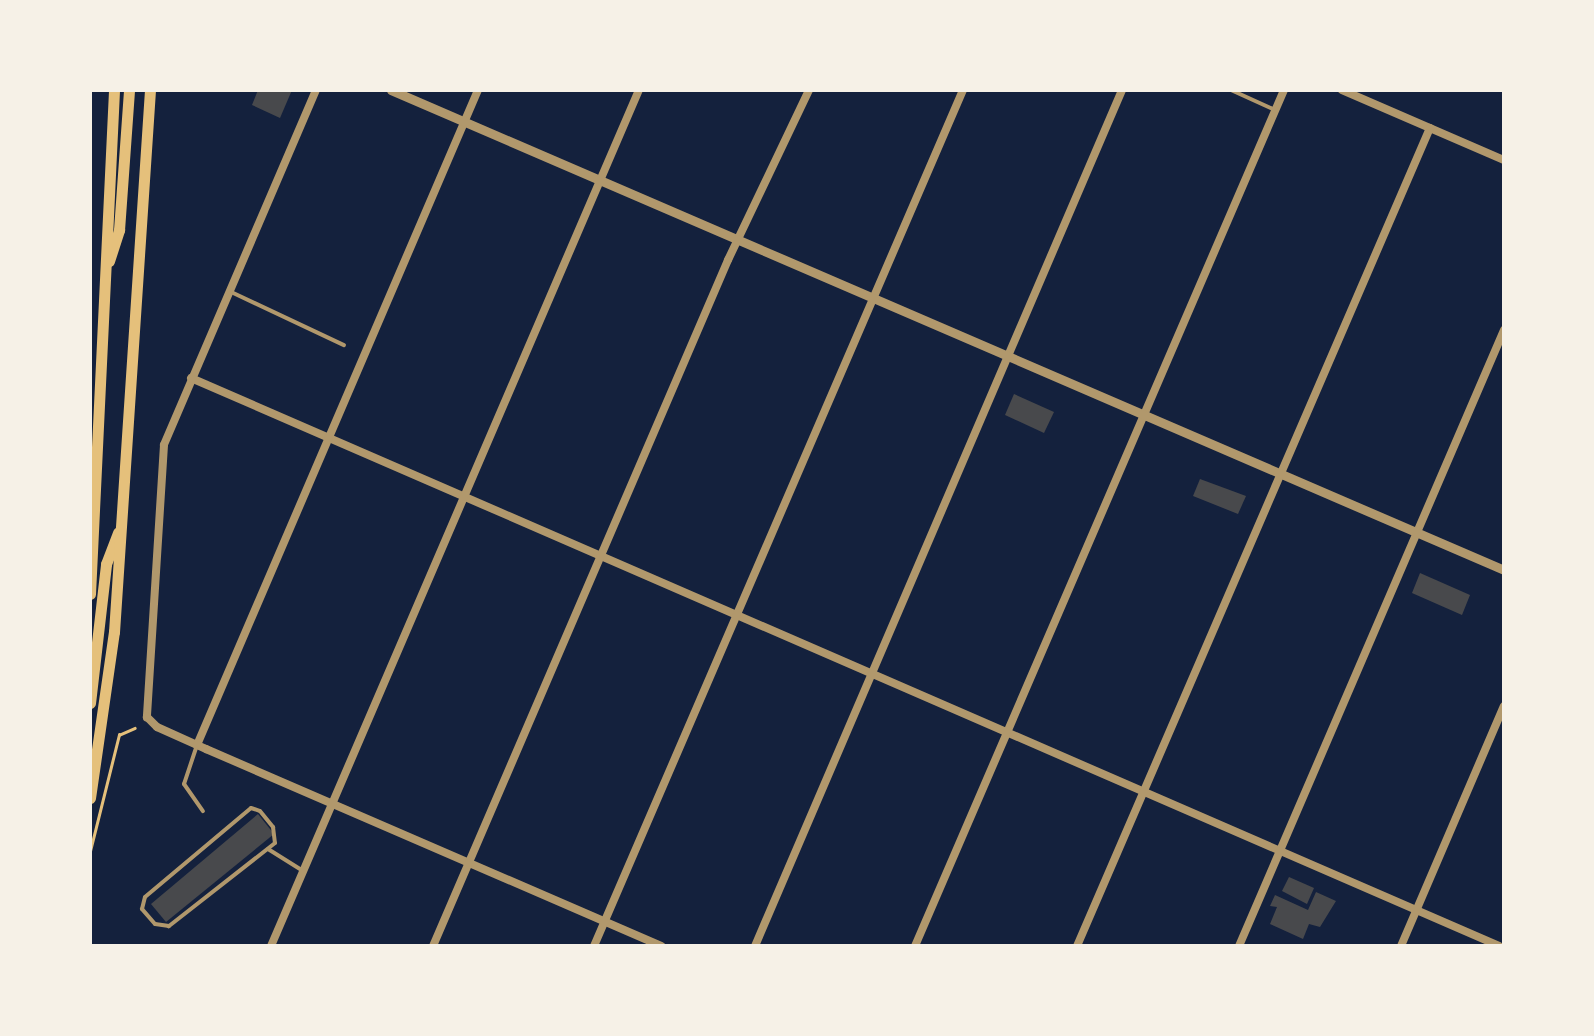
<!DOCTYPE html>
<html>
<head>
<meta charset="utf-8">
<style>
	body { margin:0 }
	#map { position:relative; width:1594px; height:1036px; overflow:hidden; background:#14213d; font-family:Mulish,sans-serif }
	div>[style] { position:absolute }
	.building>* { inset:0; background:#48494c }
	.path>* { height:2.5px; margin:-1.25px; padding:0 1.25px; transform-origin:1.25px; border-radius:1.25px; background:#e5c07b }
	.service>* { height:4px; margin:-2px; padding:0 2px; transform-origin:2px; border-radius:2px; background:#b1986c }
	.minor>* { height:8px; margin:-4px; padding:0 4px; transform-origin:4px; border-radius:4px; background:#b1986c }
	.tertiary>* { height:9px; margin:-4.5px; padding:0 4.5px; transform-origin:4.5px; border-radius:4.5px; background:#b1986c }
	.trunk>* { height:11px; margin:-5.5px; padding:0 5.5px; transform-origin:5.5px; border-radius:5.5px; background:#e5c07b }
	span { translate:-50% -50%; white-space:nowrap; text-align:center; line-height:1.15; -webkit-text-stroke:8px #f6f1e7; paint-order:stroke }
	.frame { position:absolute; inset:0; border:92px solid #f6f1e7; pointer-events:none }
</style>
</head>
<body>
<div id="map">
	<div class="building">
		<div style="clip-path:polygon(258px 90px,292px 90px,280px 118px,252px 105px)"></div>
		<div style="clip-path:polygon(1014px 394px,1054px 412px,1044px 433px,1005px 415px)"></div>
		<div style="clip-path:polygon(1200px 479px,1246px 496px,1238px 514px,1193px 496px)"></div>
		<div style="clip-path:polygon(1420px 573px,1470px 595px,1462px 615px,1412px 593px)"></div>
		<div style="clip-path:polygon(258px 814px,274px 834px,166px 922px,151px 904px)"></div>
		<div style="clip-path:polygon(1289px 877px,1314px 888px,1307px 904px,1282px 891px)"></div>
		<div style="clip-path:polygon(1316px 892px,1336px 901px,1320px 927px,1309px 924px,1303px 939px,1270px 924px,1277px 907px,1270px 906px,1275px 895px,1308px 910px)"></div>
	</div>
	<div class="path">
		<div style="left:90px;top:851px;width:120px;rotate:-76deg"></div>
		<div style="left:119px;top:735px;width:17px;rotate:-24deg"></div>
	</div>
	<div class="service">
		<div style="left:1231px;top:90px;width:48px;rotate:24.4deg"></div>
		<div style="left:229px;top:291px;width:127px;rotate:25.2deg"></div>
		<div style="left:197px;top:745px;width:41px;rotate:108.4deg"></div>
		<div style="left:184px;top:784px;width:33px;rotate:55deg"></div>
		<div style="left:251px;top:808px;width:9px;rotate:18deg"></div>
		<div style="left:260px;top:811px;width:21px;rotate:51deg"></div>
		<div style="left:273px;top:827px;width:16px;rotate:83deg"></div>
		<div style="left:275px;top:843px;width:135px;rotate:141.9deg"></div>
		<div style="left:169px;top:926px;width:14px;rotate:-172deg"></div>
		<div style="left:155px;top:924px;width:20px;rotate:-131deg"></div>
		<div style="left:142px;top:909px;width:12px;rotate:-76deg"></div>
		<div style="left:145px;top:897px;width:138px;rotate:-40deg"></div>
		<div style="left:268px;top:849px;width:40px;rotate:32deg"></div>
	</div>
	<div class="minor">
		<div style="left:316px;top:90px;width:386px;rotate:113.2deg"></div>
		<div style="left:164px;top:445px;width:273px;rotate:93.6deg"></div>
		<div style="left:147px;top:717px;width:14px;rotate:45deg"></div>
		<div style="left:157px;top:727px;width:54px;rotate:24.2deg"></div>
		<div style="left:206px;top:749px;width:496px;rotate:23.4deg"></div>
		<div style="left:1342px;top:90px;width:176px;rotate:23.4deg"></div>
		<div style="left:191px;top:378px;width:1426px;rotate:23.47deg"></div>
		<div style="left:197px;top:745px;width:713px;rotate:-66.78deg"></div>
		<div style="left:271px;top:946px;width:932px;rotate:-66.74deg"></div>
		<div style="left:433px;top:946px;width:747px;rotate:-66.73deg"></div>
		<div style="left:728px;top:260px;width:188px;rotate:-64.5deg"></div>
		<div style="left:594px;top:946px;width:932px;rotate:-66.68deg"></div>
		<div style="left:755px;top:946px;width:931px;rotate:-66.79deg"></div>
		<div style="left:915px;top:946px;width:932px;rotate:-66.68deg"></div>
		<div style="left:1077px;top:946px;width:891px;rotate:-66.66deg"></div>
		<div style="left:1239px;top:946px;width:671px;rotate:-66.72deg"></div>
		<div style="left:1401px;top:946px;width:261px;rotate:-66.8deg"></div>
	</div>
	<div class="tertiary">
		<div style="left:391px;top:90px;width:1212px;rotate:23.33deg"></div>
	</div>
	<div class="trunk">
		<div style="left:109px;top:261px;width:33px;rotate:-72deg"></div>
		<div style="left:119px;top:230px;width:140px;rotate:-85.9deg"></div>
		<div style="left:90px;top:594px;width:505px;rotate:-87.27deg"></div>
		<div style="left:90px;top:703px;width:140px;rotate:-83.4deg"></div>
		<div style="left:106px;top:564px;width:34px;rotate:-69deg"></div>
		<div style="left:90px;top:798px;width:168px;rotate:-81.8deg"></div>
		<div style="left:114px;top:632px;width:543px;rotate:-86.2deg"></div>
	</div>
	<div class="frame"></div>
</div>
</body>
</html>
